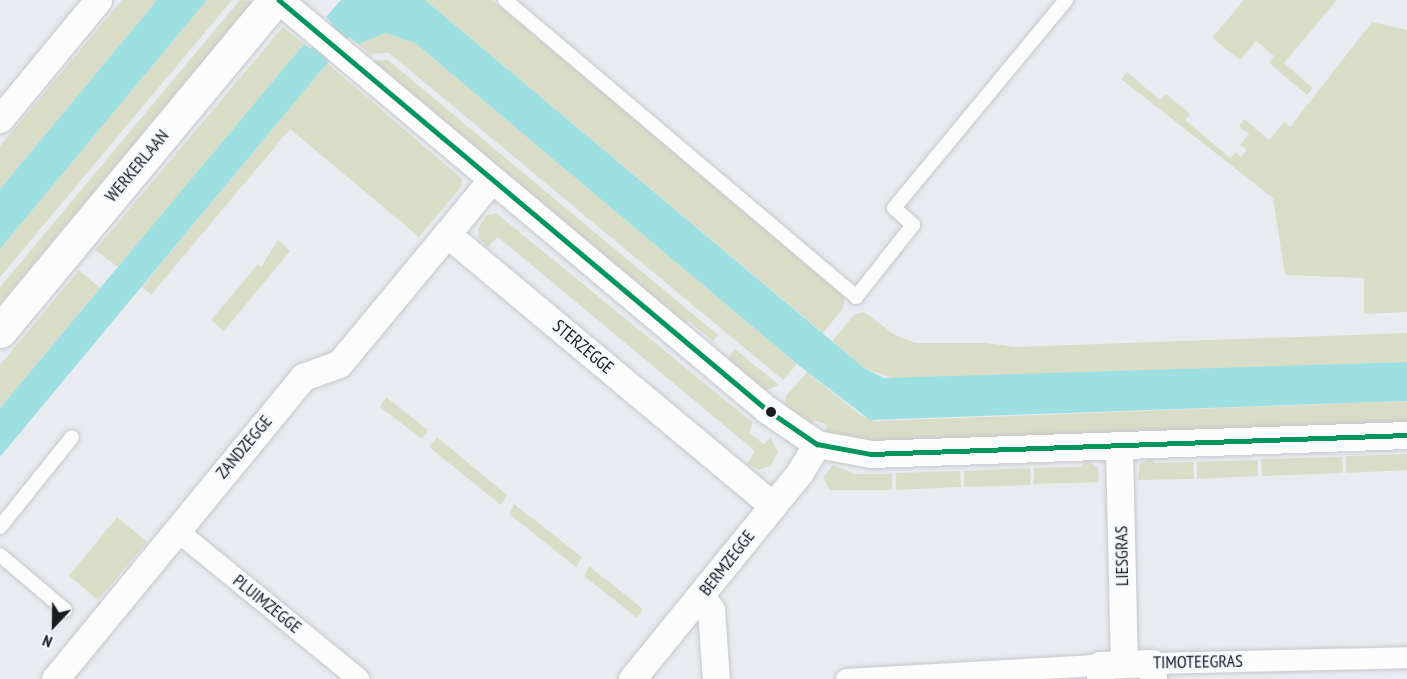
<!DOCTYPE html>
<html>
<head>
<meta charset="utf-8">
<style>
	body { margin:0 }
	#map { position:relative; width:1407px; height:679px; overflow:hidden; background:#e8ecf0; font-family:"PT Sans Narrow",sans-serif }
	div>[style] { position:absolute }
	.green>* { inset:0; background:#d9ddc8 }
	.water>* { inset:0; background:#9ee0e2 }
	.roads { filter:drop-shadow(0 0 2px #c5c8cb) drop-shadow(0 0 2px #c5c8cb) }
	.service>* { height:14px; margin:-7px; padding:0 7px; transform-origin:7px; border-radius:7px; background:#fcfcfd }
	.pedestrian>* { height:21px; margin:-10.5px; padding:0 10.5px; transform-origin:10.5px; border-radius:10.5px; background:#fcfcfd }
	.minor>* { height:27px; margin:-13.5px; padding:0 13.5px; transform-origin:13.5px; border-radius:13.5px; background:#fcfcfd }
	.tertiary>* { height:33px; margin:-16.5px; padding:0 16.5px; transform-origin:16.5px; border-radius:16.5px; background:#fcfcfd }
	.bus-1>* { height:4.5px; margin:-2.25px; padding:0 2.25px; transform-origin:2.25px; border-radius:2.25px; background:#00965e }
	.dots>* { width:16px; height:16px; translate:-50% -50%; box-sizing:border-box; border:3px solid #f3f8ff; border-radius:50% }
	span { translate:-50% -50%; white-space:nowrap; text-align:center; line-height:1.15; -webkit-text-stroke:4.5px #f3f8ff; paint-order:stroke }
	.street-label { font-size:18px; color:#191b1e }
	.north { position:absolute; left:24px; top:595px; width:60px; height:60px; -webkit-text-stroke:4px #f3f8ff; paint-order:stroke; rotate:202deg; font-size:16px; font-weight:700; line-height:24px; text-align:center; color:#191b1e }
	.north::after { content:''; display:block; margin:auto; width:21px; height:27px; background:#191b1e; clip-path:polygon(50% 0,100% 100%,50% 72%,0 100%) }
</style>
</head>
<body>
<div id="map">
	<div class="green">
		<div style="clip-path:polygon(122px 0,157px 0,0 189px,0 146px)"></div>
		<div style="clip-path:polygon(207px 0,232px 0,0 277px,0 249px)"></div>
		<div style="clip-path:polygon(240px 0,253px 1px,0 304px,0 287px)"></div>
		<div style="clip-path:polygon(425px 0,492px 0,843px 293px,844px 307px,823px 333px)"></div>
		<div style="clip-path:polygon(1244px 0,1337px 0,1284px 63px,1313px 88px,1307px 95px,1269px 63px,1274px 56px,1256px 41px,1240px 60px,1212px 38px)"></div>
		<div style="clip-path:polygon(1372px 22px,1407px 30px,1407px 312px,1364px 314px,1364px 278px,1285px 275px,1273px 198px,1121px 79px,1127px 72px,1160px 100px,1166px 94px,1190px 114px,1185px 120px,1230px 158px,1236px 152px,1241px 157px,1247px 150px,1240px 145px,1249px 134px,1239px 126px,1244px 119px,1269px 140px,1284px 122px,1290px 127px)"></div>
		<div style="clip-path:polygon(283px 27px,304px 44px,118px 267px,95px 250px)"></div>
		<div style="clip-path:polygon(386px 33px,415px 43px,797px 364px,783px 380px,389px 53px,370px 54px,358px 44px)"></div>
		<div style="clip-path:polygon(388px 60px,718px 335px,713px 341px,689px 321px,684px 326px,369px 61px)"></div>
		<div style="clip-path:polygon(327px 63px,462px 179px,461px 187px,419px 237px,290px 129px,151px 295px,142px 287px)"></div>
		<div style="clip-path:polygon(496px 213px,753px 423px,749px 432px,763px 444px,771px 438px,778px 452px,771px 466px,759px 470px,747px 464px,755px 451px,498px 237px,487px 247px,479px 238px,478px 229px,486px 216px)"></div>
		<div style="clip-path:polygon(278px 240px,290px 251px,224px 331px,211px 320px,258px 264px,261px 267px)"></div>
		<div style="clip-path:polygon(79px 270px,100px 288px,0 408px,0 365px)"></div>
		<div style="clip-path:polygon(864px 312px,895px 335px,916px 343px,986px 343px,1016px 347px,1407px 333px,1407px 362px,897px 380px,864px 368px,832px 341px,855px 314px)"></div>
		<div style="clip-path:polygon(735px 349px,779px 385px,765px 391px,726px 360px)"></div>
		<div style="clip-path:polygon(807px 372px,862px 416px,876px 421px,1407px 401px,1407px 424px,867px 444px,824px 435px,827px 425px,814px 420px,810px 429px,784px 407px,786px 396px)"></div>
		<div style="clip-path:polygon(386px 397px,428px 430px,422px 439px,380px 407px)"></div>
		<div style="clip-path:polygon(437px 437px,507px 495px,501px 505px,429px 447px)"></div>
		<div style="clip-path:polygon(1407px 454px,1407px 470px,1346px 473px,1346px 456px)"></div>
		<div style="clip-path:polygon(1342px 457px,1343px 473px,1262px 476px,1261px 459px)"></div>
		<div style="clip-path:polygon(1150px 459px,1155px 463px,1193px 462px,1194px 479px,1138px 480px,1140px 464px)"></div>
		<div style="clip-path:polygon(1258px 460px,1258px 476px,1197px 479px,1197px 462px)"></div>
		<div style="clip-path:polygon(1086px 461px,1098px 467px,1099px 482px,1034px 484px,1034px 468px,1081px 467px)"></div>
		<div style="clip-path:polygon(833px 465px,855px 474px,892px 474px,892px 490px,830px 490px,823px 478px)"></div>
		<div style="clip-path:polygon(1030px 468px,1031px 485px,964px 487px,964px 471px)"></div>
		<div style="clip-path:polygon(960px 471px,961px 487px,896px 490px,896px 473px)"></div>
		<div style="clip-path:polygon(514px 504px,582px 557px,576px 567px,509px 514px)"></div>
		<div style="clip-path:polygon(117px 517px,147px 542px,98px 600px,69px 576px)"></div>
		<div style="clip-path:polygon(589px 566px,643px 609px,637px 618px,584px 576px)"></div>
	</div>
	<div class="water">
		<div style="clip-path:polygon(157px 0,207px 0,0 249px,0 189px)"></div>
		<div style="clip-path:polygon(341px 0,425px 0,864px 368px,884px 378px,1407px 362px,1407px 401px,870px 420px,797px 364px,415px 43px,386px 33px,358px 44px,349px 37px,0 457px,0 408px,304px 44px,311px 49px,332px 23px,326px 17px)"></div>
	</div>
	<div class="roads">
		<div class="service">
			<div style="left:505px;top:0;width:460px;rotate:40.2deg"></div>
			<div style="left:856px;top:297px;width:92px;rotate:-51.6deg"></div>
			<div style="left:913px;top:225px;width:25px;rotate:-138deg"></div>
			<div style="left:894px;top:208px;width:270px;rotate:-50.4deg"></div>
			<div style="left:0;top:527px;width:115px;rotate:-51.3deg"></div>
			<div style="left:0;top:555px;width:85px;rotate:40.2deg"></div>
		</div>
		<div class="pedestrian">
			<div style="left:175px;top:529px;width:237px;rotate:39.2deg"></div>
			<div style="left:1152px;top:663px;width:255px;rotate:-1.3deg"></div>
			<div style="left:846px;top:679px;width:254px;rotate:-3.2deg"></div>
		</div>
		<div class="minor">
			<div style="left:279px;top:0;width:636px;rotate:40.02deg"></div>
			<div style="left:766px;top:409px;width:62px;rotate:34.5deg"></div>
			<div style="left:817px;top:444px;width:55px;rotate:10.5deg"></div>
			<div style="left:871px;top:454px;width:536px;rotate:-2.03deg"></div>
			<div style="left:0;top:119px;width:154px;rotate:-50.5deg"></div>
			<div style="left:491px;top:180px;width:70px;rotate:129.2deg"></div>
			<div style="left:447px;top:234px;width:423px;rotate:39.8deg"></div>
			<div style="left:1119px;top:448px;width:216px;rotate:88.7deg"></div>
			<div style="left:701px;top:596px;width:17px;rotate:54deg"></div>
			<div style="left:711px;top:610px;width:69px;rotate:85.9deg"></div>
			<div style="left:55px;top:679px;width:391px;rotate:-50.6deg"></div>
			<div style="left:303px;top:377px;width:38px;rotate:-20deg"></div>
			<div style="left:339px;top:364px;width:169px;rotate:-50.3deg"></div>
			<div style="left:632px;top:679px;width:267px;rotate:-50.9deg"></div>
			<div style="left:800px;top:472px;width:33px;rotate:-59deg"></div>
			<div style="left:1100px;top:679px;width:14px;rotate:-90deg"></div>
			<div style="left:1100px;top:665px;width:52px;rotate:-2.2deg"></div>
			<div style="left:1152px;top:663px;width:16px;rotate:86deg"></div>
		</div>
		<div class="tertiary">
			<div style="left:0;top:331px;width:430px;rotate:-50.3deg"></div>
		</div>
	</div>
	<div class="bus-1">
		<div style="left:279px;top:0;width:636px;rotate:40.02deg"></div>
		<div style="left:766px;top:409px;width:62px;rotate:34.5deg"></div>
		<div style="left:817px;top:444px;width:55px;rotate:10.5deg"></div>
		<div style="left:871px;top:454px;width:536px;rotate:-2.03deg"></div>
	</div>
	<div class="dots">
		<div style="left:771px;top:412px;background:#191b1e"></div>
	</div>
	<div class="street-label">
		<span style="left:137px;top:166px;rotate:-50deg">WERKERLAAN</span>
		<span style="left:583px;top:347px;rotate:40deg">STERZEGGE</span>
		<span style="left:244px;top:447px;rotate:-50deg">ZANDZEGGE</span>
		<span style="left:1122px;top:556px;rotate:-91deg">LIESGRAS</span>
		<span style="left:727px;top:563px;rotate:-52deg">BERMZEGGE</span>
		<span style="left:267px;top:604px;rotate:39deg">PLUIMZEGGE</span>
		<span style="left:1198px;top:662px;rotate:-1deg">TIMOTEEGRAS</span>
	</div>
	<div class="north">N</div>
</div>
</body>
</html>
